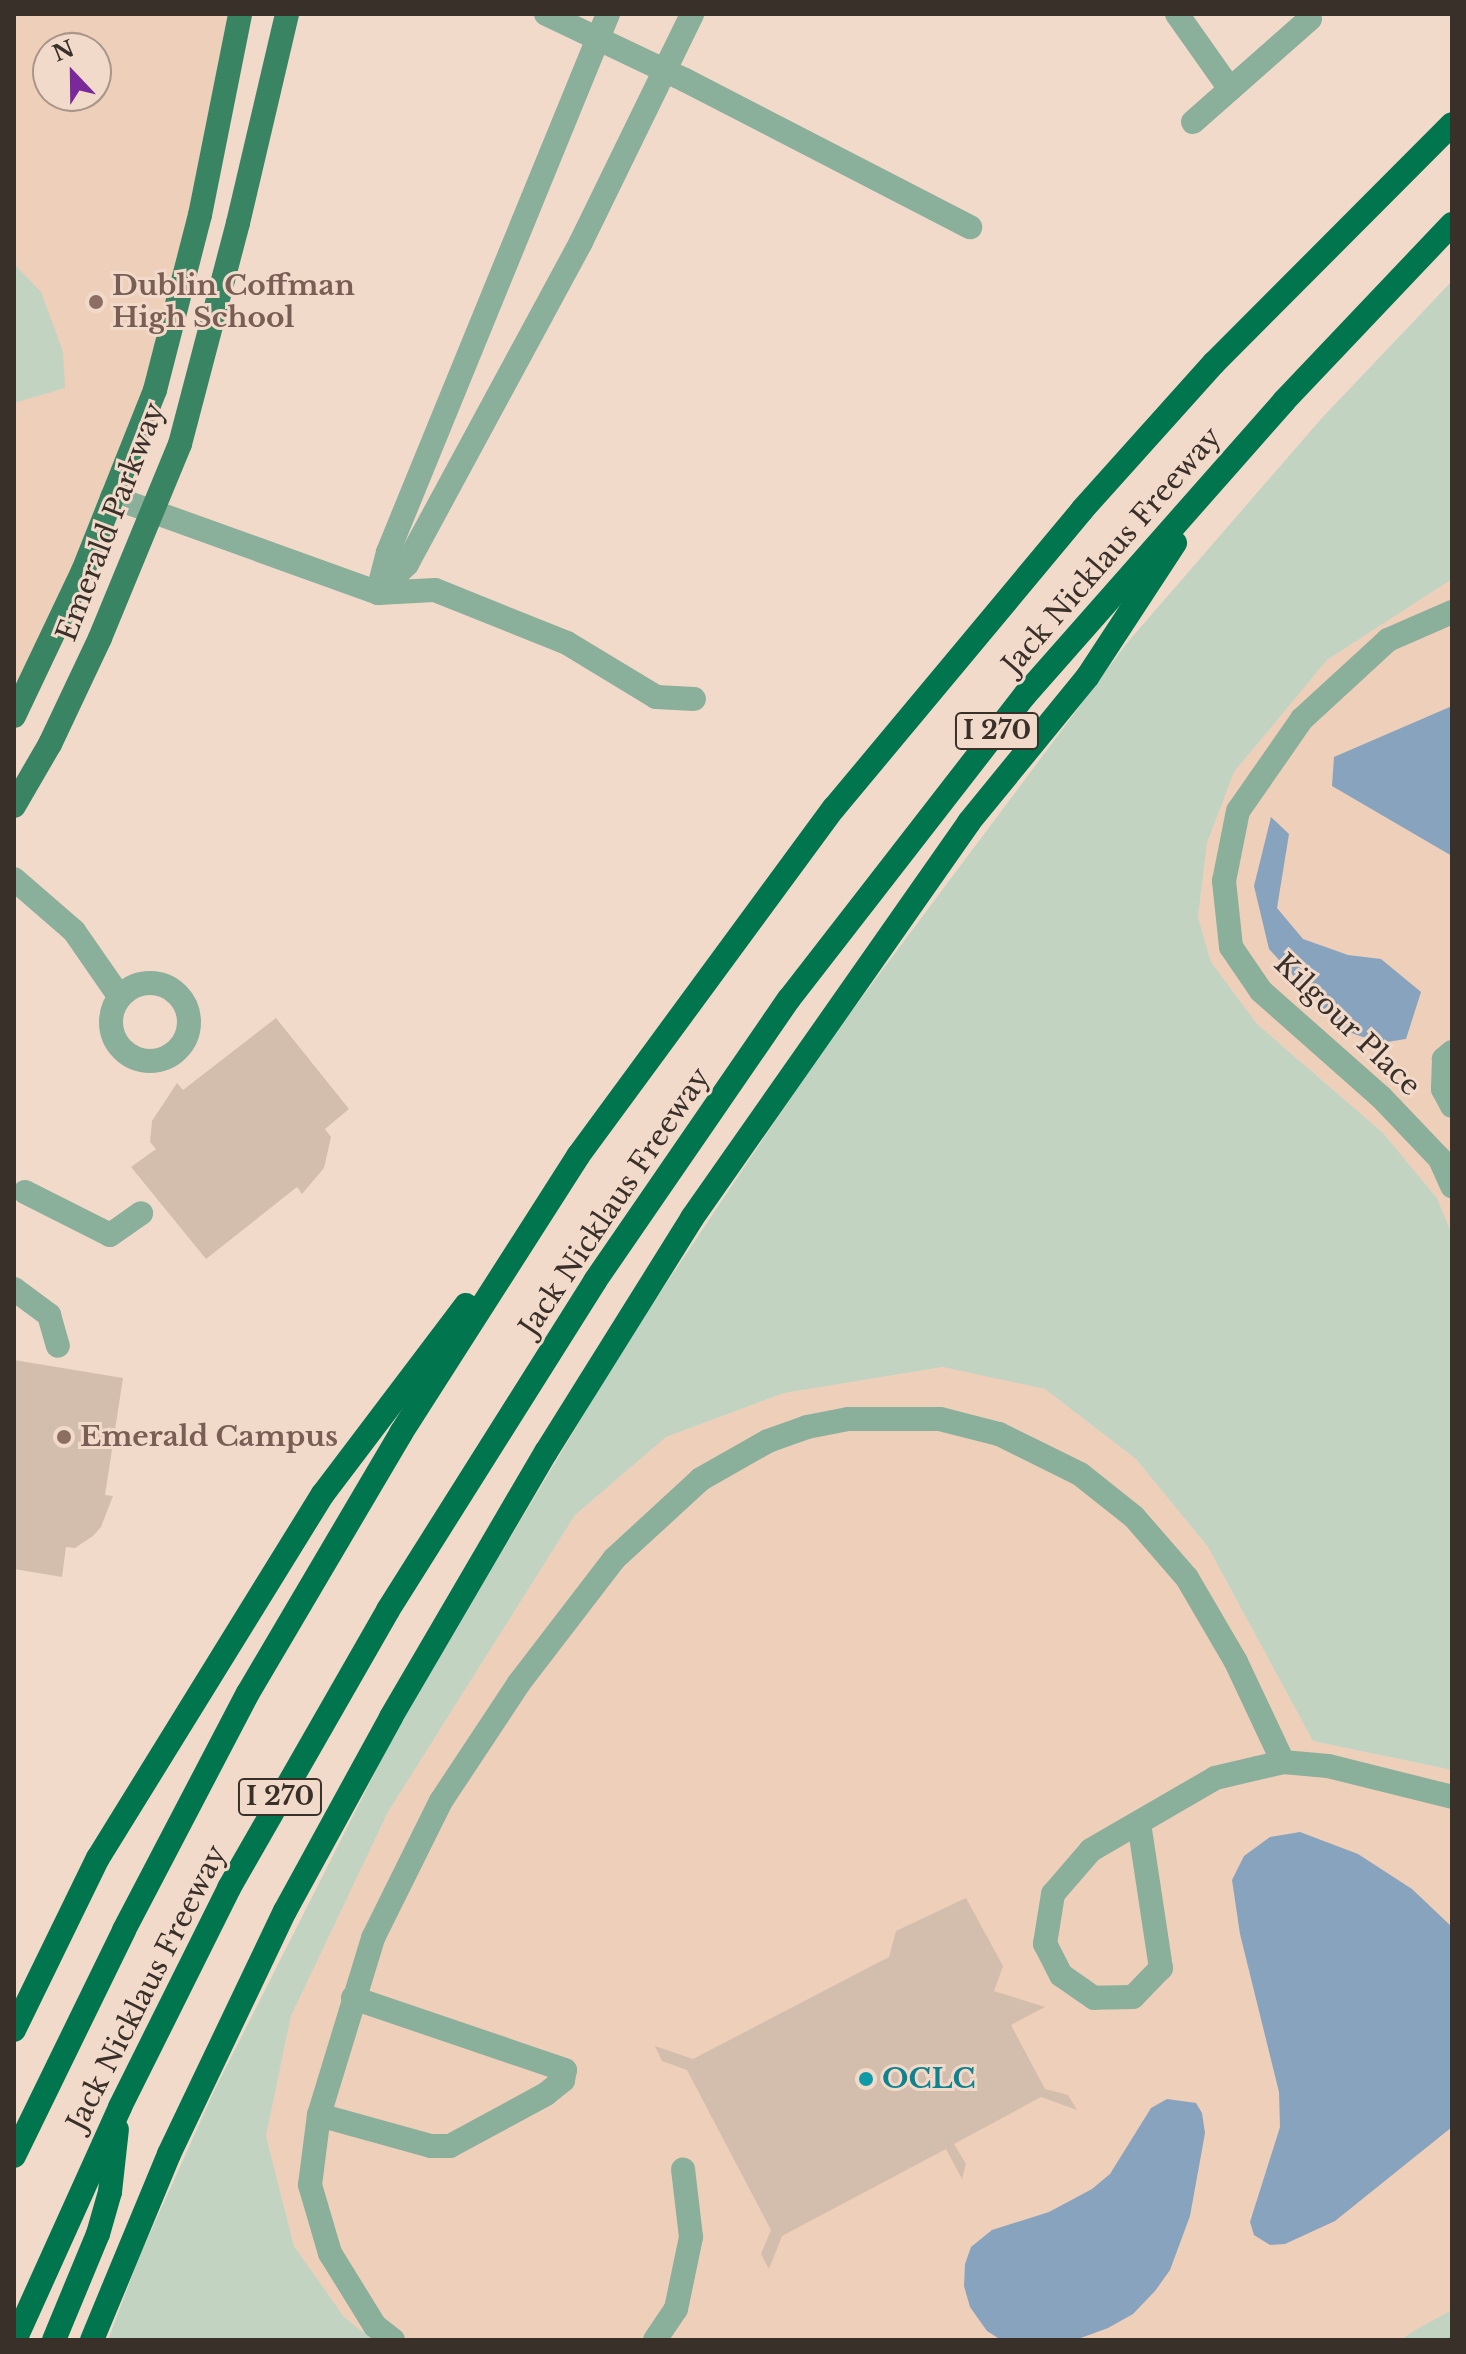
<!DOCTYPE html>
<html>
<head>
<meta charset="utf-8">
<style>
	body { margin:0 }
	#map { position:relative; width:1466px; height:2354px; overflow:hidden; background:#f2daca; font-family:"Libre Baskerville",serif }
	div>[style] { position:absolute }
	.built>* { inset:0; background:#edcfba }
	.green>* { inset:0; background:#c2d3c1 }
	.water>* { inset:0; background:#88a3bd }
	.stream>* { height:6px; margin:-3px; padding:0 3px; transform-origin:3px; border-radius:3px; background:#88a3bd }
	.building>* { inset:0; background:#d3bead }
	.minor>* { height:24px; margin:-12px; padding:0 12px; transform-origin:12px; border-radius:12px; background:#8aaf9b }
	.minor>.ring { margin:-12px; padding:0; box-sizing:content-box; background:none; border:24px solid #8aaf9b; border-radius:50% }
	.major>* { height:24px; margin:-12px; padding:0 12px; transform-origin:12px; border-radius:12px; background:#398463 }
	.highway>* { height:24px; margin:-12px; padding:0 12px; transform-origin:12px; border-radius:12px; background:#01754e }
	.dots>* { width:22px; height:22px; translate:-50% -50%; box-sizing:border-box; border:4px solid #f2daca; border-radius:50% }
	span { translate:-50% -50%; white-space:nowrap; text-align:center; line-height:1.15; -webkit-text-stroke:6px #f2daca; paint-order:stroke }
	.shield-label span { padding:2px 6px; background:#f2daca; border:2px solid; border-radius:6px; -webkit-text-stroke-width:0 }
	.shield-label { font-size:26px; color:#39302a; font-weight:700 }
	.education-label { font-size:28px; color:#785e54; font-weight:700 }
	.left { translate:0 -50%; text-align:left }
	.street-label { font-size:28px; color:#39302a }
	.culture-label { font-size:28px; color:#0d838f; font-weight:700 }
	.frame { position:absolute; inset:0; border:16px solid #39302a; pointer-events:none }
	.north { position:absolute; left:32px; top:32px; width:80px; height:80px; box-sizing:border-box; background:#f2daca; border:2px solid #a8968a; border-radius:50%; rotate:338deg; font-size:22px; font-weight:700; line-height:32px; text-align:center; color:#39302a }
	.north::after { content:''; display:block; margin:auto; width:28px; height:36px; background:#79299a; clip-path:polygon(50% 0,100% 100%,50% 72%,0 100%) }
</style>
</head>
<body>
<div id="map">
	<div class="built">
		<div style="clip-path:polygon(evenodd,14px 14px,240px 14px,155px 390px,14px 716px,14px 14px,48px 48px,96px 48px,96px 96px,48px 96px,48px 48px)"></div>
		<div style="clip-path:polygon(1452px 579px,1452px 1235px,1437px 1198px,1383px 1133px,1257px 1024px,1211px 962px,1198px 917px,1207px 843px,1234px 772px,1327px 660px)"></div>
		<div style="clip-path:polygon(944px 1367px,1045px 1389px,1136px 1459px,1208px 1547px,1313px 1741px,1452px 1770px,1452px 2310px,1401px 2340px,373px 2340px,344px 2317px,294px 2246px,266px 2136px,291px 2016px,388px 1812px,575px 1515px,666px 1437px,784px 1393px)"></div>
	</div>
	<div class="green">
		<div style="clip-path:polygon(14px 264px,41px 292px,63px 352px,65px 388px,14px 403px)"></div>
		<div style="clip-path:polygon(1452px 281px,1452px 579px,1327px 660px,1234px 772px,1207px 843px,1198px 917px,1211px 962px,1257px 1024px,1383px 1133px,1437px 1198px,1452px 1235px,1452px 1770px,1313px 1741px,1208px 1547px,1136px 1459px,1045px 1389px,943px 1367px,784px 1393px,666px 1437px,575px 1515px,388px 1812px,291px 2016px,266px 2136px,294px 2246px,344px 2317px,373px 2340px,108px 2340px,138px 2260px,215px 2089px,403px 1717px,629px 1339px,827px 1044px,1127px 643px,1321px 419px)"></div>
		<div style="clip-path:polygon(1452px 2310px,1452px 2340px,1401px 2340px,1412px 2332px)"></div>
	</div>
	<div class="water">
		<div style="clip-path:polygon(1452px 706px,1452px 856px,1332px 786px,1334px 757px)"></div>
		<div style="clip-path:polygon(1271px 817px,1289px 834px,1277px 908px,1303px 939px,1348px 955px,1381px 959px,1421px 992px,1406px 1039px,1380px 1043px,1343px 1030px,1269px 949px,1254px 886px)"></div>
		<div style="clip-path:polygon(1300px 1832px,1358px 1854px,1412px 1889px,1452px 1927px,1452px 2127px,1335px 2221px,1285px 2244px,1270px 2245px,1254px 2235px,1250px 2222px,1280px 2127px,1279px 2092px,1240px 1934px,1232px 1880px,1244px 1856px,1270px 1837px)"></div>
		<div style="clip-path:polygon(1167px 2099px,1196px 2103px,1202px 2113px,1205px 2133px,1190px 2216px,1170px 2270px,1155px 2291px,1133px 2314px,1108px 2328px,1078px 2339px,1001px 2340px,987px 2331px,970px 2307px,964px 2286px,965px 2264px,971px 2247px,992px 2230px,1049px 2212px,1092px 2189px,1110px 2174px,1151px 2108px)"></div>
	</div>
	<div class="stream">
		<div style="left:1451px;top:2340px;width:1px;rotate:-45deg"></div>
	</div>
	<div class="building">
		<div style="clip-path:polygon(276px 1018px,349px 1109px,325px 1129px,331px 1137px,324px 1168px,302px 1194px,297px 1187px,206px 1259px,131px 1167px,156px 1149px,150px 1142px,152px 1121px,177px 1083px,183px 1090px)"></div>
		<div style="clip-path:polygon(14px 1360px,123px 1378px,105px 1495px,113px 1496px,101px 1527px,93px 1536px,75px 1548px,66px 1547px,62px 1577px,14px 1569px)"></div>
		<div style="clip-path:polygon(966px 1898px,1003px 1966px,994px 1991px,1045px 2007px,1011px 2025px,1045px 2089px,1068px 2095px,1077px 2110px,1041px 2097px,954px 2144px,966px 2164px,962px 2179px,946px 2149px,782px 2236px,769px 2269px,761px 2254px,771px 2230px,687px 2070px,662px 2061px,655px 2046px,693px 2059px,889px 1957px,896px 1931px)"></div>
	</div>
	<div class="minor">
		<div style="left:546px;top:14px;width:154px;rotate:25.4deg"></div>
		<div style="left:685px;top:80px;width:321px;rotate:27.3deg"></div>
		<div style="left:1177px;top:14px;width:92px;rotate:54.8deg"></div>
		<div style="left:1193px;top:122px;width:156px;rotate:-41.4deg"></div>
		<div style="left:112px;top:497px;width:283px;rotate:19.8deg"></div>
		<div style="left:378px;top:593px;width:57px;rotate:-3deg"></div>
		<div style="left:435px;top:590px;width:142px;rotate:21.9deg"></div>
		<div style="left:567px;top:643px;width:104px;rotate:31.2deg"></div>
		<div style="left:656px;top:697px;width:38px;rotate:3deg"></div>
		<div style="left:378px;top:591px;width:40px;rotate:-75.6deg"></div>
		<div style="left:388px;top:552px;width:581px;rotate:-67.76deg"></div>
		<div style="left:378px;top:593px;width:41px;rotate:-45deg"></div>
		<div style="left:407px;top:564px;width:366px;rotate:-61.6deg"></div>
		<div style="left:581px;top:242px;width:254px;rotate:-64deg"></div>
		<div style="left:1452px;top:612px;width:70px;rotate:156.4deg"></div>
		<div style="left:1388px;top:640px;width:117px;rotate:137.4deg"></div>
		<div style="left:1302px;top:719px;width:112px;rotate:124.8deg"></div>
		<div style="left:1238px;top:811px;width:71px;rotate:101.3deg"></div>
		<div style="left:1224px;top:881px;width:66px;rotate:83.9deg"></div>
		<div style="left:1231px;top:947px;width:53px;rotate:55.7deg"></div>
		<div style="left:1261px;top:991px;width:160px;rotate:41.5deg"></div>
		<div style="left:1381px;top:1097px;width:86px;rotate:46.4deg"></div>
		<div style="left:1440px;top:1159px;width:30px;rotate:66deg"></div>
		<div style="left:14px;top:879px;width:79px;rotate:40.9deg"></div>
		<div style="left:74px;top:931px;width:79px;rotate:55.3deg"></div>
		<div class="ring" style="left:111px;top:983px;width:54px;height:54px"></div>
		<div style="left:1452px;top:1052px;width:11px;rotate:139deg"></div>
		<div style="left:1444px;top:1059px;width:30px;rotate:92deg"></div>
		<div style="left:1443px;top:1089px;width:19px;rotate:62deg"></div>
		<div style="left:25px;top:1192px;width:95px;rotate:26.8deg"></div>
		<div style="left:110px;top:1235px;width:38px;rotate:-35deg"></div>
		<div style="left:14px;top:1289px;width:44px;rotate:36.6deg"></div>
		<div style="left:49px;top:1315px;width:32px;rotate:74deg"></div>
		<div style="left:1139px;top:1823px;width:147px;rotate:81.4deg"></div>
		<div style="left:1161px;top:1968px;width:40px;rotate:134deg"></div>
		<div style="left:1133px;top:1997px;width:39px;rotate:179deg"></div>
		<div style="left:1094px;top:1998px;width:40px;rotate:-145.1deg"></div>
		<div style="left:1061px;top:1975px;width:35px;rotate:-117deg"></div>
		<div style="left:1045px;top:1944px;width:51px;rotate:-80.9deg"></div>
		<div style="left:1053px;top:1894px;width:58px;rotate:-49.2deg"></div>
		<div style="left:1091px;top:1850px;width:143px;rotate:-30.1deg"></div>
		<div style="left:1215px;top:1778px;width:70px;rotate:-13.2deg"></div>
		<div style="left:1283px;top:1762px;width:45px;rotate:5.1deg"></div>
		<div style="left:1328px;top:1766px;width:128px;rotate:14deg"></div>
		<div style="left:319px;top:2115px;width:116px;rotate:15.5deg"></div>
		<div style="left:431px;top:2146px;width:19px"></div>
		<div style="left:450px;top:2146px;width:109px;rotate:-28.4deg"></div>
		<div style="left:546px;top:2094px;width:22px;rotate:-39deg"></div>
		<div style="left:563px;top:2080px;width:10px;rotate:-79deg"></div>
		<div style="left:565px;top:2070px;width:224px;rotate:-161.2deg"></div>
		<div style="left:393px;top:2340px;width:23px;rotate:-142deg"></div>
		<div style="left:375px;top:2326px;width:86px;rotate:-121.7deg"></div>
		<div style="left:330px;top:2253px;width:71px;rotate:-106.4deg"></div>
		<div style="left:310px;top:2185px;width:71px;rotate:-82.7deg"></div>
		<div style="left:319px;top:2115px;width:185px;rotate:-73deg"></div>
		<div style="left:373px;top:1938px;width:153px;rotate:-63.6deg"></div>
		<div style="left:441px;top:1801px;width:141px;rotate:-56.5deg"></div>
		<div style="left:519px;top:1683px;width:156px;rotate:-52.5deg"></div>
		<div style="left:614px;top:1559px;width:118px;rotate:-42.6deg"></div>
		<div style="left:701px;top:1479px;width:77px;rotate:-29.6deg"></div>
		<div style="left:768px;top:1441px;width:41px;rotate:-19.7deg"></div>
		<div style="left:807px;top:1427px;width:42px;rotate:-11deg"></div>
		<div style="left:848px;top:1419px;width:92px"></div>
		<div style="left:940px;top:1419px;width:61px;rotate:14.3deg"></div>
		<div style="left:999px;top:1434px;width:90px;rotate:26.3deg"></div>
		<div style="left:1080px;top:1474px;width:69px;rotate:38.5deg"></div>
		<div style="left:1134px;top:1517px;width:81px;rotate:49deg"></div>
		<div style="left:1187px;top:1578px;width:97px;rotate:59.7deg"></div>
		<div style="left:1236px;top:1662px;width:110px;rotate:64.8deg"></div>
		<div style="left:655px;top:2340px;width:37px;rotate:-56deg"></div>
		<div style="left:676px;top:2309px;width:74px;rotate:-78.2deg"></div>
		<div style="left:691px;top:2237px;width:68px;rotate:-96.7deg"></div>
	</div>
	<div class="major">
		<div style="left:14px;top:716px;width:161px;rotate:-64.6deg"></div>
		<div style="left:83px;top:571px;width:195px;rotate:-68.3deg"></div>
		<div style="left:155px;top:390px;width:181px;rotate:-75.6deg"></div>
		<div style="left:200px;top:215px;width:205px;rotate:-78.7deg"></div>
		<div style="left:14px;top:806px;width:72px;rotate:-59.9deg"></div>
		<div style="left:50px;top:744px;width:117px;rotate:-64.7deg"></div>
		<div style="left:100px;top:638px;width:210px;rotate:-67.6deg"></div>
		<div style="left:180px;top:444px;width:228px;rotate:-75.3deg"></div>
		<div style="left:238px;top:223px;width:215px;rotate:-76.8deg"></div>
	</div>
	<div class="highway">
		<div style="left:14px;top:2030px;width:191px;rotate:-64deg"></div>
		<div style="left:98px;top:1858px;width:428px;rotate:-58.3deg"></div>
		<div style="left:323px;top:1494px;width:237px;rotate:-52.9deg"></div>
		<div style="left:14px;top:2156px;width:251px;rotate:-64deg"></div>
		<div style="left:124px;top:1930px;width:267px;rotate:-62.4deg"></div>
		<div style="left:248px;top:1693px;width:302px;rotate:-59.5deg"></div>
		<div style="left:401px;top:1433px;width:329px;rotate:-57.4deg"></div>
		<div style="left:578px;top:1156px;width:432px;rotate:-53.7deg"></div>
		<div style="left:834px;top:808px;width:388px;rotate:-50.2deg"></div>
		<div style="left:1082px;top:510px;width:198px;rotate:-48.1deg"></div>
		<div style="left:1214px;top:363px;width:337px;rotate:-45.1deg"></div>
		<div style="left:15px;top:2340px;width:256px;rotate:-65.7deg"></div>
		<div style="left:120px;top:2107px;width:245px;rotate:-63.5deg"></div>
		<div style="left:229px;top:1888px;width:320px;rotate:-60.2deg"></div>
		<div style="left:388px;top:1610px;width:389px;rotate:-57.8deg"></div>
		<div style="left:595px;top:1281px;width:342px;rotate:-55.5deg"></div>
		<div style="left:789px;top:999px;width:385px;rotate:-52.2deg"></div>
		<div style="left:1025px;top:695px;width:392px;rotate:-48.6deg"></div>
		<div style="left:1284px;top:401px;width:244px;rotate:-46.5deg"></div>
		<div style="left:54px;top:2340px;width:115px;rotate:-67.5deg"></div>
		<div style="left:98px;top:2234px;width:44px;rotate:-74.1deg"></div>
		<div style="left:110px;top:2192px;width:63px;rotate:-83.7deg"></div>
		<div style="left:92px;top:2340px;width:201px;rotate:-67.5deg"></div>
		<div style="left:169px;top:2154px;width:269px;rotate:-64.5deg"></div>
		<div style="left:285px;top:1911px;width:221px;rotate:-61.3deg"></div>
		<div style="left:391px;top:1717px;width:307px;rotate:-59.7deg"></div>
		<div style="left:546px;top:1452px;width:276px;rotate:-58deg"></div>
		<div style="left:692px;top:1218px;width:483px;rotate:-55deg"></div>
		<div style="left:969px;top:822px;width:188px;rotate:-50.8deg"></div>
		<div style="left:1088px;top:676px;width:159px;rotate:-56.8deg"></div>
	</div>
	<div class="dots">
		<div style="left:96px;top:302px;background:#8d6e63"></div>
		<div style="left:64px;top:1437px;background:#8d6e63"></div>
		<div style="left:866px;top:2079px;background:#0f9aa8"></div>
	</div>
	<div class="shield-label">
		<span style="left:997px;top:731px">I 270</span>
		<span style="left:280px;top:1797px">I 270</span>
	</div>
	<div class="education-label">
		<span class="left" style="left:112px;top:302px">Dublin Coffman<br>High School</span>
		<span class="left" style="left:80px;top:1437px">Emerald Campus</span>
	</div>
	<div class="street-label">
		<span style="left:111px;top:522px;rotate:-69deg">Emerald Parkway</span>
		<span style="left:1112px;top:551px;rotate:-49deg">Jack Nicklaus Freeway</span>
		<span style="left:1347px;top:1025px;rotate:44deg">Kilgour Place</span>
		<span style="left:615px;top:1202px;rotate:-56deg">Jack Nicklaus Freeway</span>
		<span style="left:147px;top:1988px;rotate:-63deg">Jack Nicklaus Freeway</span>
	</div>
	<div class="culture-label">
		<span class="left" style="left:882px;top:2079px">OCLC</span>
	</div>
	<div class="frame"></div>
	<div class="north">N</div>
</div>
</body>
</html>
